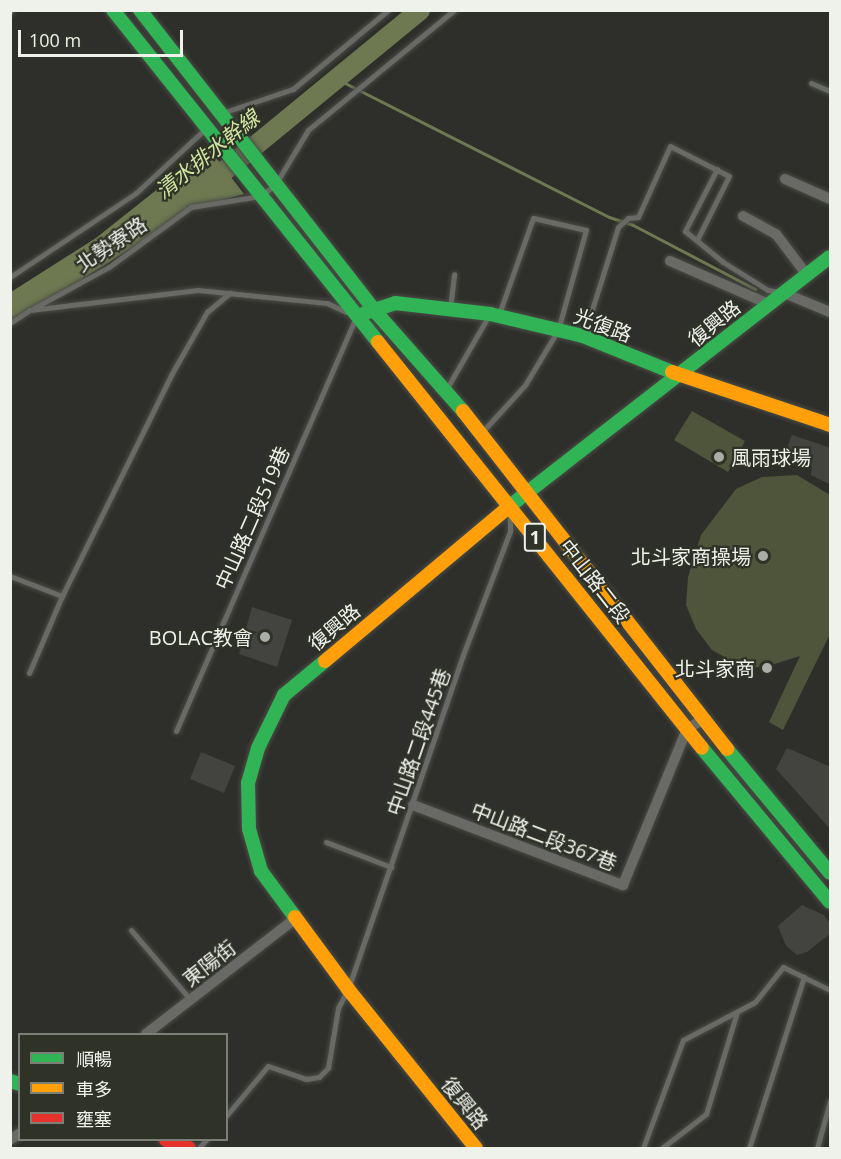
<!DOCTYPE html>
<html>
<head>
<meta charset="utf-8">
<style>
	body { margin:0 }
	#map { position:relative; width:841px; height:1159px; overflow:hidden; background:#2e2f2a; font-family:"Open Sans","Noto Sans TC",sans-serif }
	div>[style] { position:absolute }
	.green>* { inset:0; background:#4e553b }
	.water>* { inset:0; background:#6e7952 }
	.stream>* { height:3px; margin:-1.5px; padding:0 1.5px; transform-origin:1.5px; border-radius:1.5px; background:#6e7952 }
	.river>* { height:20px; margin:-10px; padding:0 10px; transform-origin:10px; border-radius:10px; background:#6e7952 }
	.building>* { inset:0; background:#434440 }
	.roads { filter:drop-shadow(0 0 2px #4a4c46) drop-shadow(0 0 2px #4a4c46) }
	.lane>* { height:5px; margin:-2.5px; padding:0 2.5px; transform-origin:2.5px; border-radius:2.5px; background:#696a66 }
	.street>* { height:10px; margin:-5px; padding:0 5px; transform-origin:5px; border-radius:5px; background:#696a66 }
	.fast>* { height:14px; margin:-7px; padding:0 7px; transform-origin:7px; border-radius:7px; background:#30b455 }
	.slow>* { height:14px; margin:-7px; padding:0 7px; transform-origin:7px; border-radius:7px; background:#ff9f0a }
	.jam>* { height:14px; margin:-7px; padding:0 7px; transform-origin:7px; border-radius:7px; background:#e5322d }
	.dots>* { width:16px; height:16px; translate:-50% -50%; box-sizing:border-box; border:3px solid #2f3227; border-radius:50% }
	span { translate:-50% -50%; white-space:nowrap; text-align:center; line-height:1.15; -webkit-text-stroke:4.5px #2f3227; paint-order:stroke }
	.shield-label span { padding:2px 4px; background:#2f3227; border:2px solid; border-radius:4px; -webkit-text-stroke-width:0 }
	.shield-label { font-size:18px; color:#eff2eb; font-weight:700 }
	.street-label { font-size:20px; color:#eff2eb }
	.poi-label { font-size:20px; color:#eff2eb }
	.left { translate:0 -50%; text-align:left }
	.right { translate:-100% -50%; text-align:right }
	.water-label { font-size:21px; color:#d3e7a2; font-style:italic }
	.frame { position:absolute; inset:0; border:12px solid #eff2eb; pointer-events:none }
	.legend { position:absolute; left:18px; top:1033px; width:210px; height:108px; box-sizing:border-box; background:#2f3227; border:2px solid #7c7f75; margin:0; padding:8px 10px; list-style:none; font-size:18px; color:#eff2eb }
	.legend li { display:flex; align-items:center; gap:12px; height:30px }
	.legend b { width:30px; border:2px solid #7c7f75 }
	.scale { position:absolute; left:18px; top:30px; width:165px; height:27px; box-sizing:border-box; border:3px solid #eff2eb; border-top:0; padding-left:8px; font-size:18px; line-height:21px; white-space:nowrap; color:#eff2eb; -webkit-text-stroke:4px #2f3227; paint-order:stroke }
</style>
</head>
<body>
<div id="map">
	<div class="green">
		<div style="clip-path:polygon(692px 411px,745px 441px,728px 472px,674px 440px)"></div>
		<div style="clip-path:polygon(797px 475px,830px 495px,830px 634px,783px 730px,769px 722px,800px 656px,762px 668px,735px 663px,712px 650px,696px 629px,686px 605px,688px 577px,701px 535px,736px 489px,762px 477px)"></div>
	</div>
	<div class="water">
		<div style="clip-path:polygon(209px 148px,244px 194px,195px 208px,11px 324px,11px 292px,96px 238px)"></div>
	</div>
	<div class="stream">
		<div style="left:337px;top:79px;width:305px;rotate:26.9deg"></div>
		<div style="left:609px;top:217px;width:25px;rotate:18deg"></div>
		<div style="left:633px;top:225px;width:138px;rotate:27.7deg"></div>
	</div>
	<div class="river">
		<div style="left:206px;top:186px;width:277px;rotate:-39.4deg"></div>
	</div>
	<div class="building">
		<div style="clip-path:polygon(792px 435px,831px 448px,831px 485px,811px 475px,812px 466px,784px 455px)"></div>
		<div style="clip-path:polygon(252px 607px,292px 620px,277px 667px,239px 654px)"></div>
		<div style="clip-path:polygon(787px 748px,831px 767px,831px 830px,776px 769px)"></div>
		<div style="clip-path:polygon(201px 752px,235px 766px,224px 793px,190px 779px)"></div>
		<div style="clip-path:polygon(802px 905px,824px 915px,831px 925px,831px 933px,807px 952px,797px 955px,786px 946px,778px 926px)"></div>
	</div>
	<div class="roads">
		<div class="lane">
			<div style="left:10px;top:12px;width:2px;rotate:-63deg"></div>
			<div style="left:811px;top:83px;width:21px;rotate:23deg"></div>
			<div style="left:225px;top:112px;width:72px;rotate:-18.7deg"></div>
			<div style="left:293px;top:89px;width:124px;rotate:-39.7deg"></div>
			<div style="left:717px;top:169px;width:70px;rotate:117.3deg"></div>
			<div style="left:685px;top:231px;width:49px;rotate:39.2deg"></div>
			<div style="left:723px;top:262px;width:53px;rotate:31.9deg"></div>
			<div style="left:768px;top:290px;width:12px;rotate:9deg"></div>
			<div style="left:10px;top:277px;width:151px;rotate:-33.7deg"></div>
			<div style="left:136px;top:193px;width:94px;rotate:-42.8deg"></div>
			<div style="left:34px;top:308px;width:85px;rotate:-28.7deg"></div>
			<div style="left:109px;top:267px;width:102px;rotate:-36.2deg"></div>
			<div style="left:191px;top:207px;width:70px;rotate:-9.1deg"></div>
			<div style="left:260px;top:196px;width:19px;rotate:-36deg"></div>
			<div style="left:275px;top:185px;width:64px;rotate:-59deg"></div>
			<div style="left:308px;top:130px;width:189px;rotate:-39.4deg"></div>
			<div style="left:450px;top:308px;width:34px;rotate:-83deg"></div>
			<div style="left:10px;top:323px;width:24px;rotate:-33deg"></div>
			<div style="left:30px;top:310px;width:169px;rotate:-6.8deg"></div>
			<div style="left:198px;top:290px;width:130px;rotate:5.8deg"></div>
			<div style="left:327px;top:303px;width:21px;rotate:25deg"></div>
			<div style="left:584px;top:335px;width:113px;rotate:-72.5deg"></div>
			<div style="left:618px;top:227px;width:13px;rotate:-42deg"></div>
			<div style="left:628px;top:218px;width:10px;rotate:-6deg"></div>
			<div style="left:638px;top:217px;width:78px;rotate:-65.7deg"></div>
			<div style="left:670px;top:146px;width:66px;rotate:27deg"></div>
			<div style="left:729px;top:176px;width:72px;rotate:116.6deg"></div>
			<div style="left:447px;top:388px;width:84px;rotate:-60.1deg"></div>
			<div style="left:483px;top:431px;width:62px;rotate:-47.6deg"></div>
			<div style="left:525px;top:385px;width:64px;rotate:-59deg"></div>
			<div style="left:558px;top:330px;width:104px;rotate:-74.4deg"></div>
			<div style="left:586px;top:230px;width:54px;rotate:-167.2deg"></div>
			<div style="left:533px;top:218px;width:102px;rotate:109.5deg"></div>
			<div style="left:10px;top:576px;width:56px;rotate:21deg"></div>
			<div style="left:29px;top:673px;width:84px;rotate:-66.8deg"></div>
			<div style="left:62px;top:596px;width:246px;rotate:-63.7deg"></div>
			<div style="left:171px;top:375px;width:73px;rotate:-60.3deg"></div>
			<div style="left:207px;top:312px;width:30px;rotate:-40deg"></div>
			<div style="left:176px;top:731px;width:451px;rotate:-66.5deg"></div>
			<div style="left:326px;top:842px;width:70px;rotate:21deg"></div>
			<div style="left:131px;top:930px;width:91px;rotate:49.5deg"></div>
			<div style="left:226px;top:1116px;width:65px;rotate:-50deg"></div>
			<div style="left:268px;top:1066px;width:40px;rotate:18.9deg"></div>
			<div style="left:306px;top:1079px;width:13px;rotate:-9deg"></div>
			<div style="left:319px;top:1077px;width:13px;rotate:-45deg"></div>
			<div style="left:328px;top:1068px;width:61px;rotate:-80.5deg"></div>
			<div style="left:338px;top:1008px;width:21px;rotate:-62deg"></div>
			<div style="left:348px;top:989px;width:353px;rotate:-71deg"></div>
			<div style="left:463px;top:655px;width:133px;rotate:-69.2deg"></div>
			<div style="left:510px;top:531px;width:16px;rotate:-90deg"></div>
			<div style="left:199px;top:1148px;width:11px;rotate:-49deg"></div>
			<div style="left:643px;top:1148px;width:115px;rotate:-69.7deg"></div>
			<div style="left:683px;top:1040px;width:81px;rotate:-27.8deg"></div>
			<div style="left:755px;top:1002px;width:45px;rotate:-51.3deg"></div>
			<div style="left:783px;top:967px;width:52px;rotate:26.1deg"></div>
			<div style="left:662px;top:1148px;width:56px;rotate:-37.7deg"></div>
			<div style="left:706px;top:1114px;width:107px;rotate:-73.1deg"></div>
			<div style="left:749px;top:1148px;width:180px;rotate:-72.2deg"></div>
			<div style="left:817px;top:1148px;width:49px;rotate:-74.5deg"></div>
		</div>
		<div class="street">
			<div style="left:785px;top:179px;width:49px;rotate:24deg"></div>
			<div style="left:743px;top:216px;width:38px;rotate:29deg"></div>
			<div style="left:776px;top:234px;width:51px;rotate:52.9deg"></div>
			<div style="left:670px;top:261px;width:108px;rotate:23.5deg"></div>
			<div style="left:784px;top:293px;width:50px;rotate:22.4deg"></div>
			<div style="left:413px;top:805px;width:225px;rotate:20.9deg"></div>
			<div style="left:623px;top:885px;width:169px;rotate:-67.7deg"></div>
			<div style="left:687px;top:729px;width:17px;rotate:-31deg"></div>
			<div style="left:146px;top:1034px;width:188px;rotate:-37.7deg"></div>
			<div style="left:10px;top:1140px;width:12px;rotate:-35deg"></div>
		</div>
		<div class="fast">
			<div style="left:113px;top:10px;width:425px;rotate:51.4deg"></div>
			<div style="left:140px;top:10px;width:380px;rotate:52deg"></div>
			<div style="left:374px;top:310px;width:135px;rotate:48.6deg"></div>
			<div style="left:365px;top:313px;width:32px;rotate:-18deg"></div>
			<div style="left:395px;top:303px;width:96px;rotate:6.6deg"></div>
			<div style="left:490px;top:314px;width:96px;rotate:13.3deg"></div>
			<div style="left:583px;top:336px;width:96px;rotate:22deg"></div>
			<div style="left:506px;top:509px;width:410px;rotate:-37.9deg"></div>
			<div style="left:702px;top:748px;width:200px;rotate:50.3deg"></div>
			<div style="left:727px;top:749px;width:161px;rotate:50.3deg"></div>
			<div style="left:295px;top:917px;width:57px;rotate:-126.5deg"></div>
			<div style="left:261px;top:871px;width:44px;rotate:-105.9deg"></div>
			<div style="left:249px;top:829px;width:46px;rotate:-91.2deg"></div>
			<div style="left:248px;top:783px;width:36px;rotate:-74deg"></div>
			<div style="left:258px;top:748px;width:59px;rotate:-63.9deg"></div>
			<div style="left:284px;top:695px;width:53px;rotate:-39.7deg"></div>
			<div style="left:10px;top:1081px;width:10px;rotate:17deg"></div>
		</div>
		<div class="slow">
			<div style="left:378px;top:342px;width:519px;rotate:51.41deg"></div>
			<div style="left:672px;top:372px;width:167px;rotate:18.5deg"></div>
			<div style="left:463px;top:411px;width:429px;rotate:52deg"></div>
			<div style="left:325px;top:661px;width:236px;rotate:-40deg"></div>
			<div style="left:295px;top:917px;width:89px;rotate:53.6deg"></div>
			<div style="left:348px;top:989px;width:204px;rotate:51.2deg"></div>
		</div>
		<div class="jam">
			<div style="left:166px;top:1140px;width:24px;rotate:19deg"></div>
		</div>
	</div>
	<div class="dots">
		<div style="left:719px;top:457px;background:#abaea7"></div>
		<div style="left:763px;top:556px;background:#abaea7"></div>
		<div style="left:265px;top:637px;background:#abaea7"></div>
		<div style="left:767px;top:668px;background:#abaea7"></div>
	</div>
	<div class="shield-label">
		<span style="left:535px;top:537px">1</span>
	</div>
	<div class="street-label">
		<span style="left:111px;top:244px;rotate:-34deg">北勢寮路</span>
		<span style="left:714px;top:323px;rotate:-39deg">復興路</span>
		<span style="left:603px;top:325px;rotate:20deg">光復路</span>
		<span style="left:252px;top:518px;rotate:-66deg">中山路二段519巷</span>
		<span style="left:595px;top:581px;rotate:52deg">中山路二段</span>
		<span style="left:334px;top:627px;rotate:-40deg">復興路</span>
		<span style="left:418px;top:742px;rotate:-71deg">中山路二段445巷</span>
		<span style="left:544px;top:836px;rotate:21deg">中山路二段367巷</span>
		<span style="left:209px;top:963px;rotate:-38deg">東陽街</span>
		<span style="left:465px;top:1103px;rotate:51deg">復興路</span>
	</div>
	<div class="poi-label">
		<span class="left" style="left:731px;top:457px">風雨球場</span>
		<span class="right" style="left:751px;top:556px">北斗家商操場</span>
		<span class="right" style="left:253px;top:637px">BOLAC教會</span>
		<span class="right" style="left:755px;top:668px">北斗家商</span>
	</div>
	<div class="water-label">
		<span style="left:207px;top:154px;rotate:-39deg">清水排水幹線</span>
	</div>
	<div class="frame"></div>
	<ul class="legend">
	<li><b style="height:8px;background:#30b455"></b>順暢</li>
	<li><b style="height:8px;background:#ff9f0a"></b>車多</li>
	<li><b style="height:8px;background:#e5322d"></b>壅塞</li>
	</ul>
	<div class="scale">100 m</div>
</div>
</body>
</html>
